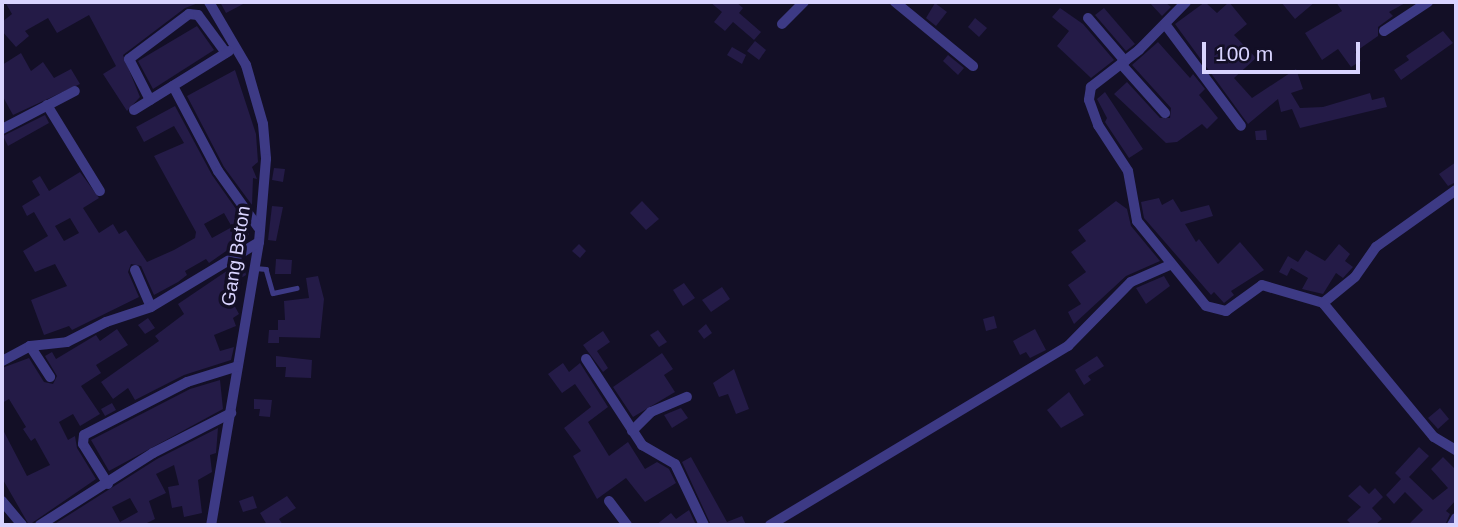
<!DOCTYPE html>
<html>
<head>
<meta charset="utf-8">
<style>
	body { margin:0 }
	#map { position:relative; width:1458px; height:527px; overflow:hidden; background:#130f26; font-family:Arial,sans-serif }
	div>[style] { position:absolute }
	.building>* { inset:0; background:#241b47 }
	.lane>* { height:4.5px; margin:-2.25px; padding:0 2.25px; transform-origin:2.25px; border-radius:2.25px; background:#3d3a85 }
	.street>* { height:10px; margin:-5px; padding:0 5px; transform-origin:5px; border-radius:5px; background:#3d3a85 }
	span { translate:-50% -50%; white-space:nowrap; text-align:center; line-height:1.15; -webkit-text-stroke:7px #130f26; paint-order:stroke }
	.street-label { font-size:19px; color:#d9d4ff }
	.frame { position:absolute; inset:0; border:4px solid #d9d4ff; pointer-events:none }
	.scale { position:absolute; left:1202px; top:42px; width:158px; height:32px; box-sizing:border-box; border:4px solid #d9d4ff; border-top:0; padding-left:9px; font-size:21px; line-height:24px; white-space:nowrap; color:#d9d4ff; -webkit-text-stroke:5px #130f26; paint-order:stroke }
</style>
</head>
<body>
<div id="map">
	<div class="building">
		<div style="clip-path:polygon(5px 2px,201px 2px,185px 8px,123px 55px,140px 97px,127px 111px,103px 74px,116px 66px,89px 15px,57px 33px,48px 18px,25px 31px,29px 36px,16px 47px,2px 31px,2px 22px,12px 14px)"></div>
		<div style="clip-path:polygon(220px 2px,247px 2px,226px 13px)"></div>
		<div style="clip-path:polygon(710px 2px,736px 2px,743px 8px,739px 13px,761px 32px,754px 40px,733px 22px,725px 31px,714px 22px,722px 12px)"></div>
		<div style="clip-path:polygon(1149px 2px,1165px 2px,1171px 7px,1162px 16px)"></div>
		<div style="clip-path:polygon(1205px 2px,1217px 13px,1229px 2px,1247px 24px,1234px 35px,1256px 58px,1234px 78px,1252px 98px,1296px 69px,1303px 89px,1291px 93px,1300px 108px,1323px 107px,1370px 93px,1372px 100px,1384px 97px,1387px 107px,1300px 128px,1292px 109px,1281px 112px,1278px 99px,1248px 124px,1175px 24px)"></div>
		<div style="clip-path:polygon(1281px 2px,1315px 2px,1295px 19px)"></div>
		<div style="clip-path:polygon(1336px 2px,1407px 2px,1389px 12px,1393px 16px,1378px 27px,1378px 36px,1355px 52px,1361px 61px,1351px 67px,1338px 49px,1322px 60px,1305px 33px,1342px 11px)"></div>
		<div style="clip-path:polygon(935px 3px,947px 12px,936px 26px,926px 18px)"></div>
		<div style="clip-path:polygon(1060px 8px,1083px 24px,1114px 60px,1091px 78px,1057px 46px,1069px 31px,1052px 17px)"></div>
		<div style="clip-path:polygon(1104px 8px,1135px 44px,1126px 51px,1095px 15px)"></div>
		<div style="clip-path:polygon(975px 18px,987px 28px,979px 37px,968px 27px)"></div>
		<div style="clip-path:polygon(197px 26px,214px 50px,153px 89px,138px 61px)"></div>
		<div style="clip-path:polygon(1443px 31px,1453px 43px,1401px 80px,1394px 70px,1409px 60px,1406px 56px)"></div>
		<div style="clip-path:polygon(755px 41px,766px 50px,759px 60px,747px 51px)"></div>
		<div style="clip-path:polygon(1158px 42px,1190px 78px,1193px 74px,1205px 89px,1199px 95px,1218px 118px,1207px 129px,1202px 124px,1177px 142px,1166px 143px,1114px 94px,1127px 82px,1160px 118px,1170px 118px,1171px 108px,1132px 65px)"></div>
		<div style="clip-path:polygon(732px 47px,746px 55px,742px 64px,727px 55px)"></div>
		<div style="clip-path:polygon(21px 53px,31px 71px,43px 62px,54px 78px,71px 69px,80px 84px,13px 115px,2px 95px,2px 65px)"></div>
		<div style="clip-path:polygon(948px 55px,964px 68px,958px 75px,943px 61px)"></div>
		<div style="clip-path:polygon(235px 70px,256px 134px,258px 162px,252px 167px,257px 179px,253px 178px,252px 205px,224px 167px,187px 96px)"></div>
		<div style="clip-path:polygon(1105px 92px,1143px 149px,1129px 158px,1105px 122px,1107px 118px,1097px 99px)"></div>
		<div style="clip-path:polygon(evenodd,175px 106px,212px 175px,248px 226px,249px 235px,209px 263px,206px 259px,185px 271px,187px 275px,178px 282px,154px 295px,141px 266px,131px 264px,128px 272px,139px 297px,72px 330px,69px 326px,44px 335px,31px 300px,67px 286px,55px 264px,35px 272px,23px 251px,48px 236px,34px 212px,27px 216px,22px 206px,40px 195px,32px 181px,40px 176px,49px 191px,80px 172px,99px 198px,83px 208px,99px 233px,113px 224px,119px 234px,126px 230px,147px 262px,174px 250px,195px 238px,196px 232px,154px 156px,184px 143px,174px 126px,144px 142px,136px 127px,175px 106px,224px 213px,232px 227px,212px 238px,204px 224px,224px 213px,175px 106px,70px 218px,79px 233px,64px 241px,55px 226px,70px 218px)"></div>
		<div style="clip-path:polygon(45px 115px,49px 123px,8px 146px,3px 136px)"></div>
		<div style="clip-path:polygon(1266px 130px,1267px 140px,1256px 140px,1255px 131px)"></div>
		<div style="clip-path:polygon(1456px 162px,1456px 182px,1448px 186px,1439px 174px)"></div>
		<div style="clip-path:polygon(274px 168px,285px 169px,283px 182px,272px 180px)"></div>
		<div style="clip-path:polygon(1159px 198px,1162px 205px,1173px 199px,1181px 212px,1209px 205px,1213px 216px,1185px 224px,1196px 242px,1199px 239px,1218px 264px,1240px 242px,1264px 270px,1231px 291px,1234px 295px,1224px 303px,1214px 292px,1211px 295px,1144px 218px,1141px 202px)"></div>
		<div style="clip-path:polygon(642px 201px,659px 219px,646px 230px,630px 213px)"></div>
		<div style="clip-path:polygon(1116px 201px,1127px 209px,1131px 226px,1160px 261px,1126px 276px,1074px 324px,1068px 312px,1081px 304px,1068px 285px,1086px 272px,1071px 252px,1086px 241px,1078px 230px)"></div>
		<div style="clip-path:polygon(272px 206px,283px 207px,276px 241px,268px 240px)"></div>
		<div style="clip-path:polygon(579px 244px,586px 251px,580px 258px,572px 251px)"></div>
		<div style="clip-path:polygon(1339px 244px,1350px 254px,1345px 261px,1353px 267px,1343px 278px,1336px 273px,1323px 294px,1302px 289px,1308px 278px,1291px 268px,1287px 276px,1279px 272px,1288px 256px,1298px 262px,1306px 250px,1325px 261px)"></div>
		<div style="clip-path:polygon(276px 259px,292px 260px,291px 274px,275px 274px)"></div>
		<div style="clip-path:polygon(243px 260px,246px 275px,225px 288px,239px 314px,233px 318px,236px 326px,214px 335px,220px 351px,234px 347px,231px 360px,184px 375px,135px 400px,128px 388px,113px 399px,101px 382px,159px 341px,155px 336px,184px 314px,178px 304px)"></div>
		<div style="clip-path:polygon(318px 276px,324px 299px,320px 338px,279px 337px,279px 343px,268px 343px,269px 330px,278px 330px,278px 320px,285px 320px,284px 301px,309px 298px,306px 278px)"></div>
		<div style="clip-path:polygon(1164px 276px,1170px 286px,1146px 304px,1136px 288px)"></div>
		<div style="clip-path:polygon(684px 283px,695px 298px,683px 306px,673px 290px)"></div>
		<div style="clip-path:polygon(722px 287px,730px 299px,711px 312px,702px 300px)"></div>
		<div style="clip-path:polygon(994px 316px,997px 328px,986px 331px,983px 319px)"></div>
		<div style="clip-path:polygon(148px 318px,155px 328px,145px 334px,138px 325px)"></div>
		<div style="clip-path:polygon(706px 324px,712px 333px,704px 339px,698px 331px)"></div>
		<div style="clip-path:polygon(117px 329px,128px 345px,96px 365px,101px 373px,81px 386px,100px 414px,80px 426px,73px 414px,59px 422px,68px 440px,75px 436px,77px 448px,96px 479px,29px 525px,2px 478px,2px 428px,27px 476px,50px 465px,35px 438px,31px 441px,23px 429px,26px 427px,9px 399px,2px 403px,2px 368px,29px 358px,44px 382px,53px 384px,57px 376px,45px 356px,52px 352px,56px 359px,96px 335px,100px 341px)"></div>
		<div style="clip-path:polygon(1035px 329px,1046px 350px,1030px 358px,1026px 352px,1020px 355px,1013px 341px)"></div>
		<div style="clip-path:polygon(658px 330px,667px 342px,659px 347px,650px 335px)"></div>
		<div style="clip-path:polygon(603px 331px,610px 342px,597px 351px,608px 368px,603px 372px,583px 345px)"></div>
		<div style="clip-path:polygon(662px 353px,673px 369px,664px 375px,675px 392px,633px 417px,613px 387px)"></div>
		<div style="clip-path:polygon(276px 356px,312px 360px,311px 378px,285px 377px,286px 367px,276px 367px)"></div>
		<div style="clip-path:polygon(1097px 356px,1104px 366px,1088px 376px,1091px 380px,1084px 385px,1075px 370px)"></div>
		<div style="clip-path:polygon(563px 363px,569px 372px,580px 363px,608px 407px,588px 422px,609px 456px,628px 442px,645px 469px,657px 462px,669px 469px,676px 483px,645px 502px,626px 478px,597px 499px,573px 456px,581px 451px,564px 428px,591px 407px,575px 384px,562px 393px,548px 374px)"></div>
		<div style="clip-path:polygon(734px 369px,749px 409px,736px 414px,728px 394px,719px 397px,713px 383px)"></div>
		<div style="clip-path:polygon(220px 380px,223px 409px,109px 471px,91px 440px,190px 389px)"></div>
		<div style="clip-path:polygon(1069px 392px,1084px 415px,1061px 428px,1047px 410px)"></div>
		<div style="clip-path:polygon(254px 399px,272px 400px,270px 417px,259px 416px,260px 409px,254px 409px)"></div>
		<div style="clip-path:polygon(112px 403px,116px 410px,105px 416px,101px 409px)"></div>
		<div style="clip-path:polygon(681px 408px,688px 418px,672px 428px,664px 415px)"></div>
		<div style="clip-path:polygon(1440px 408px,1449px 419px,1438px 429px,1428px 418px)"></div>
		<div style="clip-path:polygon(evenodd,218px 428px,216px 453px,210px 455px,212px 472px,198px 480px,202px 513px,184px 517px,182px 506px,172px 508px,168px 487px,179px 485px,174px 465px,156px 474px,166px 493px,149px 501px,155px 519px,143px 525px,53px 525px,157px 459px,218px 428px,130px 498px,138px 512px,120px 522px,112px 507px,130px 498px)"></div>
		<div style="clip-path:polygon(1419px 447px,1429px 456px,1409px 477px,1433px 500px,1448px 488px,1431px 469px,1443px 457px,1456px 470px,1456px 500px,1446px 511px,1450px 514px,1445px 525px,1408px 525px,1423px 510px,1405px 492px,1394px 504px,1386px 495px,1401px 479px,1395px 473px)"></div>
		<div style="clip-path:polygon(691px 457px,727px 522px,742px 516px,746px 525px,711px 525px,682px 462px)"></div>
		<div style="clip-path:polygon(1360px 485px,1369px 494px,1375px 488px,1383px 497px,1372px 508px,1382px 519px,1375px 525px,1352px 525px,1347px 520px,1361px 507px,1348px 496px)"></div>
		<div style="clip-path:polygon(253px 496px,257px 508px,243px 512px,239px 501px)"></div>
		<div style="clip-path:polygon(287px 496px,296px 508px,279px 519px,283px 525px,267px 525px,260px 513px)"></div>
		<div style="clip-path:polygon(689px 510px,696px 525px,656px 525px,671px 513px,676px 519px)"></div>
	</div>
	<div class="lane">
		<div style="left:255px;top:268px;width:11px;rotate:5deg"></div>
		<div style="left:266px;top:269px;width:25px;rotate:74deg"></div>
		<div style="left:273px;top:293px;width:24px;rotate:-12deg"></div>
	</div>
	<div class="street">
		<div style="left:209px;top:2px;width:73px;rotate:59.6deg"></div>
		<div style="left:246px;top:65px;width:61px;rotate:73.9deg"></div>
		<div style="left:263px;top:124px;width:35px;rotate:85deg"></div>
		<div style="left:266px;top:159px;width:83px;rotate:94.8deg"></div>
		<div style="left:259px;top:242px;width:287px;rotate:99.6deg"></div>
		<div style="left:895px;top:2px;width:101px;rotate:39.4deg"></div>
		<div style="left:1186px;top:2px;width:67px;rotate:134.4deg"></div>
		<div style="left:1139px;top:50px;width:61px;rotate:142.4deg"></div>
		<div style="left:1091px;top:87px;width:13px;rotate:99deg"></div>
		<div style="left:1089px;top:100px;width:27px;rotate:70deg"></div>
		<div style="left:1098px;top:125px;width:55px;rotate:56.9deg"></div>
		<div style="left:1128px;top:171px;width:51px;rotate:79.8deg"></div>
		<div style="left:1137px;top:221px;width:109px;rotate:50.9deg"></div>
		<div style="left:1206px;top:306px;width:21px;rotate:14deg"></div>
		<div style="left:1226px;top:311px;width:44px;rotate:-35.8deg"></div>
		<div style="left:1262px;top:285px;width:64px;rotate:16.4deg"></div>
		<div style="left:1323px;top:303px;width:41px;rotate:-39.1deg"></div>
		<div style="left:1355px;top:277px;width:37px;rotate:-55deg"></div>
		<div style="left:1376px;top:247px;width:98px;rotate:-35.5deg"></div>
		<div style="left:1088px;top:18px;width:57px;rotate:49.3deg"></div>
		<div style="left:782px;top:24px;width:31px;rotate:-45deg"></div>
		<div style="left:1165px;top:24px;width:127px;rotate:53.3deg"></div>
		<div style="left:1384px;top:31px;width:53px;rotate:-33.4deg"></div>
		<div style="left:1121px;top:64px;width:66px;rotate:48.1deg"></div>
		<div style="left:173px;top:86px;width:96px;rotate:62.1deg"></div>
		<div style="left:218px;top:171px;width:69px;rotate:54.5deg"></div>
		<div style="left:150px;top:100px;width:46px;rotate:-117.1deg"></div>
		<div style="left:129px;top:59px;width:75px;rotate:-36.9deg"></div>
		<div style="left:189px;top:14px;width:9px;rotate:6deg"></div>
		<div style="left:198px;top:15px;width:47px;rotate:53.6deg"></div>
		<div style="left:47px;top:105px;width:101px;rotate:58.4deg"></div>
		<div style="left:134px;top:110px;width:112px;rotate:-31.8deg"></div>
		<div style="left:2px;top:129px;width:82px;rotate:-27.5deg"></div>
		<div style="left:135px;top:270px;width:40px;rotate:66.6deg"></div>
		<div style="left:1323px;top:303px;width:174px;rotate:50.4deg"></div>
		<div style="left:1434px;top:437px;width:26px;rotate:31deg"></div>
		<div style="left:30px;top:346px;width:37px;rotate:57deg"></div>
		<div style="left:586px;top:359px;width:103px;rotate:56.9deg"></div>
		<div style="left:642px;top:445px;width:38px;rotate:30deg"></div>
		<div style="left:675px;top:464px;width:68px;rotate:64.6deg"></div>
		<div style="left:2px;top:361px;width:32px;rotate:-28deg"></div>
		<div style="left:30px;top:346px;width:37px;rotate:-6deg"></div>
		<div style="left:67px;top:342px;width:44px;rotate:-27.1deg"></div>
		<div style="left:106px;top:322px;width:47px;rotate:-18.4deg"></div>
		<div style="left:151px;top:307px;width:126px;rotate:-31deg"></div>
		<div style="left:632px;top:431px;width:27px;rotate:-45deg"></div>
		<div style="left:651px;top:412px;width:39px;rotate:-23deg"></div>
		<div style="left:108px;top:484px;width:47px;rotate:-122deg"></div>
		<div style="left:83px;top:444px;width:9px;rotate:-84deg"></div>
		<div style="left:84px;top:435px;width:116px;rotate:-27.2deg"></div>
		<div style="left:187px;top:382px;width:53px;rotate:-17.4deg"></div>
		<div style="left:2px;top:501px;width:31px;rotate:50deg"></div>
		<div style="left:609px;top:501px;width:30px;rotate:53deg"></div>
		<div style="left:40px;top:525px;width:134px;rotate:-32.5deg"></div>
		<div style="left:153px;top:453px;width:88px;rotate:-27.1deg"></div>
		<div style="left:770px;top:525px;width:348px;rotate:-31deg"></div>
		<div style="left:1068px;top:346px;width:90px;rotate:-45.5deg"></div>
		<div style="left:1131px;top:282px;width:43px;rotate:-23.6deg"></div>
		<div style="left:1452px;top:525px;width:8px;rotate:-60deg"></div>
	</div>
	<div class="street-label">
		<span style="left:236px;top:256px;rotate:-81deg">Gang Beton</span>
	</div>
	<div class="frame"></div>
	<div class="scale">100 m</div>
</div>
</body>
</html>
